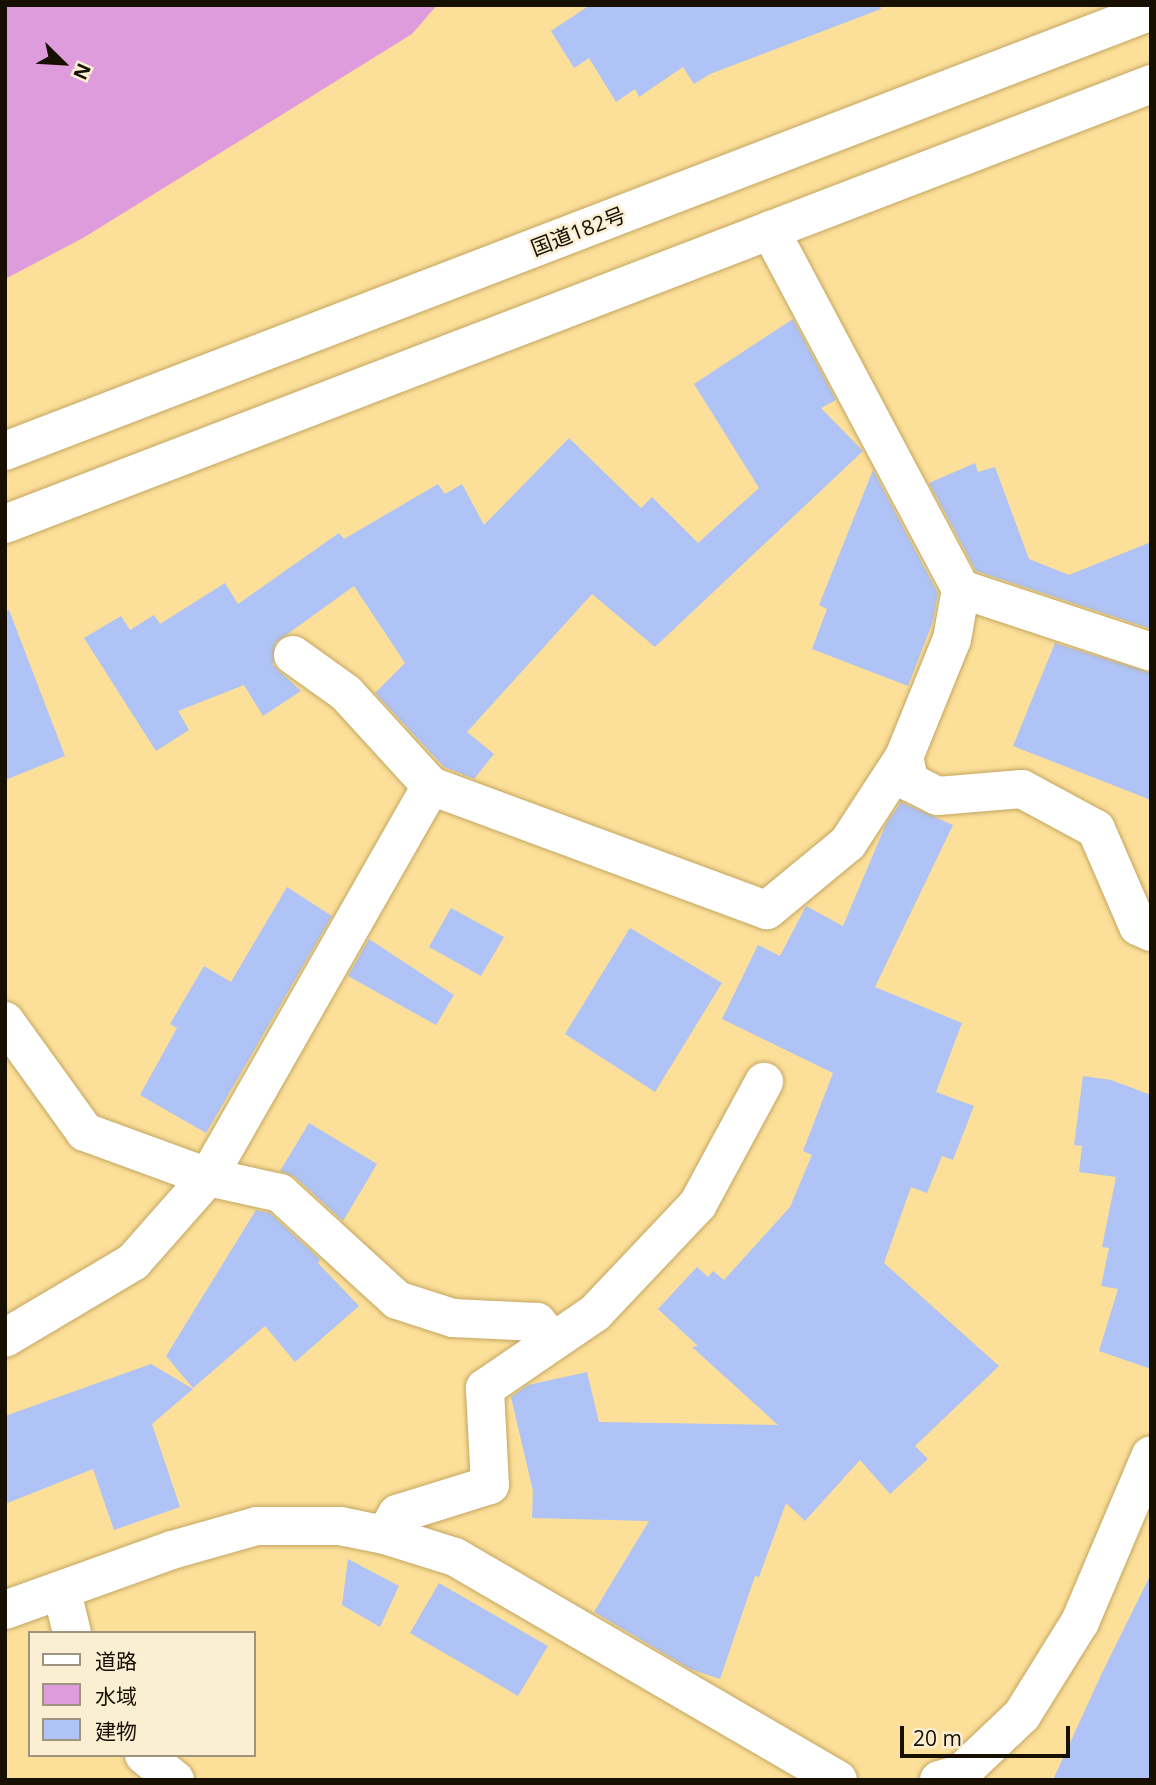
<!DOCTYPE html>
<html>
<head>
<meta charset="utf-8">
<style>
	body { margin:0 }
	#map { position:relative; width:1156px; height:1785px; overflow:hidden; background:#fcdf99; font-family:"Open Sans","Noto Sans JP",sans-serif }
	div>[style] { position:absolute }
	.water>* { inset:0; background:#df9cdc }
	.building>* { inset:0; background:#afc3f6 }
	.roads { filter:drop-shadow(0 0 2px #c2a661) drop-shadow(0 0 2px #c2a661) }
	.minor>* { height:38px; margin:-19px; padding:0 19px; transform-origin:19px; border-radius:19px; background:#fff }
	.trunk>* { height:38px; margin:-19px; padding:0 19px; transform-origin:19px; border-radius:19px; background:#fff }
	span { translate:-50% -50%; white-space:nowrap; text-align:center; line-height:1.15; -webkit-text-stroke:5px #faeed3; paint-order:stroke }
	.street-label { font-size:21px; color:#170f00 }
	.frame { position:absolute; inset:0; border:7px solid #170f00; pointer-events:none }
	.legend { position:absolute; left:28px; top:1631px; width:228px; height:126px; box-sizing:border-box; background:#faeed3; border:2px solid #9f957f; margin:0; padding:9px 12px; list-style:none; font-size:21px; color:#170f00 }
	.legend li { display:flex; align-items:center; gap:14px; height:35px }
	.legend b { width:35px; border:2px solid #9f957f }
	.north { position:absolute; left:28px; top:28px; width:70px; height:70px; -webkit-text-stroke:5px #faeed3; paint-order:stroke; rotate:114deg; font-size:19px; font-weight:700; line-height:28px; text-align:center; color:#170f00 }
	.north::after { content:''; display:block; margin:auto; width:24px; height:32px; background:#170f00; clip-path:polygon(50% 0,100% 100%,50% 72%,0 100%) }
	.scale { position:absolute; left:900px; top:1726px; width:170px; height:32px; box-sizing:border-box; border:4px solid #170f00; border-top:0; padding-left:9px; font-size:21px; line-height:24px; white-space:nowrap; color:#170f00; -webkit-text-stroke:5px #faeed3; paint-order:stroke }
</style>
</head>
<body>
<div id="map">
	<div class="water">
		<div style="clip-path:polygon(5px 5px,437px 5px,412px 34px,83px 238px,5px 279px)"></div>
	</div>
	<div class="building">
		<div style="clip-path:polygon(590px 5px,880px 5px,881px 9px,710px 74px,694px 84px,683px 67px,639px 97px,635px 89px,616px 102px,589px 58px,574px 68px,551px 31px)"></div>
		<div style="clip-path:polygon(793px 319px,836px 400px,821px 408px,863px 451px,655px 647px,592px 594px,467px 732px,494px 754px,474px 779px,444px 767px,375px 693px,405px 663px,354px 586px,275px 643px,273px 665px,301px 691px,263px 716px,244px 685px,178px 711px,189px 730px,156px 751px,84px 638px,121px 616px,130px 630px,154px 615px,160px 624px,225px 583px,238px 604px,339px 533px,344px 539px,438px 484px,445px 494px,462px 484px,484px 525px,569px 438px,641px 508px,652px 497px,698px 543px,759px 488px,694px 384px)"></div>
		<div style="clip-path:polygon(975px 463px,978px 472px,995px 467px,1029px 559px,1069px 575px,1151px 542px,1151px 629px,976px 571px,929px 483px)"></div>
		<div style="clip-path:polygon(873px 470px,938px 593px,933px 621px,908px 686px,812px 649px,827px 609px,819px 605px)"></div>
		<div style="clip-path:polygon(9px 610px,65px 756px,5px 780px,5px 611px)"></div>
		<div style="clip-path:polygon(1055px 643px,1151px 673px,1151px 800px,1013px 746px)"></div>
		<div style="clip-path:polygon(901px 802px,953px 825px,875px 987px,962px 1023px,936px 1092px,974px 1106px,953px 1160px,942px 1156px,927px 1193px,911px 1187px,884px 1263px,999px 1366px,915px 1446px,928px 1459px,890px 1494px,860px 1460px,805px 1521px,786px 1503px,759px 1577px,755px 1576px,720px 1679px,690px 1669px,594px 1612px,649px 1521px,532px 1518px,533px 1491px,511px 1397px,528px 1385px,587px 1372px,599px 1422px,778px 1425px,692px 1347px,698px 1346px,658px 1309px,697px 1267px,708px 1277px,713px 1271px,724px 1280px,790px 1207px,812px 1155px,803px 1151px,833px 1073px,722px 1019px,758px 945px,780px 956px,806px 906px,843px 926px,886px 824px)"></div>
		<div style="clip-path:polygon(287px 887px,332px 916px,206px 1133px,140px 1095px,177px 1028px,170px 1024px,204px 966px,231px 982px)"></div>
		<div style="clip-path:polygon(451px 908px,504px 937px,481px 976px,429px 947px)"></div>
		<div style="clip-path:polygon(630px 928px,722px 983px,655px 1092px,565px 1034px)"></div>
		<div style="clip-path:polygon(369px 939px,454px 995px,436px 1025px,348px 976px)"></div>
		<div style="clip-path:polygon(1083px 1076px,1111px 1080px,1151px 1095px,1151px 1369px,1099px 1351px,1118px 1289px,1101px 1286px,1109px 1248px,1102px 1247px,1116px 1177px,1079px 1172px,1082px 1146px,1074px 1145px)"></div>
		<div style="clip-path:polygon(309px 1123px,377px 1164px,343px 1221px,295px 1177px,280px 1171px)"></div>
		<div style="clip-path:polygon(256px 1210px,270px 1213px,320px 1259px,318px 1263px,359px 1306px,295px 1362px,265px 1326px,193px 1388px,166px 1356px)"></div>
		<div style="clip-path:polygon(151px 1364px,193px 1389px,152px 1424px,180px 1507px,114px 1530px,93px 1469px,5px 1504px,5px 1416px)"></div>
		<div style="clip-path:polygon(348px 1559px,399px 1586px,380px 1627px,342px 1605px)"></div>
		<div style="clip-path:polygon(1151px 1574px,1151px 1780px,1053px 1780px,1102px 1673px)"></div>
		<div style="clip-path:polygon(439px 1583px,548px 1646px,518px 1696px,410px 1633px)"></div>
	</div>
	<div class="roads">
		<div class="minor">
			<div style="left:770px;top:230px;width:407px;rotate:62deg"></div>
			<div style="left:961px;top:589px;width:51px;rotate:100.2deg"></div>
			<div style="left:952px;top:639px;width:127px;rotate:112.1deg"></div>
			<div style="left:904px;top:757px;width:26px;rotate:77deg"></div>
			<div style="left:910px;top:782px;width:31px;rotate:27deg"></div>
			<div style="left:938px;top:796px;width:84px;rotate:-4.8deg"></div>
			<div style="left:1022px;top:789px;width:84px;rotate:28.4deg"></div>
			<div style="left:1096px;top:829px;width:106px;rotate:66.6deg"></div>
			<div style="left:1138px;top:926px;width:14px;rotate:25deg"></div>
			<div style="left:961px;top:589px;width:200px;rotate:18.3deg"></div>
			<div style="left:293px;top:655px;width:65px;rotate:35.6deg"></div>
			<div style="left:346px;top:693px;width:126px;rotate:47.6deg"></div>
			<div style="left:431px;top:786px;width:358px;rotate:20.3deg"></div>
			<div style="left:767px;top:910px;width:105px;rotate:-39.6deg"></div>
			<div style="left:848px;top:843px;width:103px;rotate:-56.9deg"></div>
			<div style="left:5px;top:1021px;width:137px;rotate:54.2deg"></div>
			<div style="left:85px;top:1132px;width:131px;rotate:20.1deg"></div>
			<div style="left:208px;top:1177px;width:450px;rotate:-60.3deg"></div>
			<div style="left:5px;top:1338px;width:149px;rotate:-30.7deg"></div>
			<div style="left:133px;top:1262px;width:113px;rotate:-48.6deg"></div>
			<div style="left:208px;top:1177px;width:74px;rotate:12.5deg"></div>
			<div style="left:280px;top:1193px;width:159px;rotate:42.4deg"></div>
			<div style="left:397px;top:1300px;width:59px;rotate:17.8deg"></div>
			<div style="left:453px;top:1318px;width:84px;rotate:2.7deg"></div>
			<div style="left:537px;top:1322px;width:25px;rotate:50deg"></div>
			<div style="left:385px;top:1535px;width:24px;rotate:-60deg"></div>
			<div style="left:397px;top:1514px;width:97px;rotate:-17.3deg"></div>
			<div style="left:490px;top:1485px;width:97px;rotate:-93deg"></div>
			<div style="left:485px;top:1388px;width:133px;rotate:-34.3deg"></div>
			<div style="left:595px;top:1313px;width:150px;rotate:-46.6deg"></div>
			<div style="left:698px;top:1204px;width:139px;rotate:-61.6deg"></div>
			<div style="left:62px;top:1592px;width:42px;rotate:76.3deg"></div>
			<div style="left:5px;top:1610px;width:177px;rotate:-19.8deg"></div>
			<div style="left:172px;top:1550px;width:88px;rotate:-15.8deg"></div>
			<div style="left:257px;top:1526px;width:83px"></div>
			<div style="left:340px;top:1526px;width:46px;rotate:11.3deg"></div>
			<div style="left:385px;top:1535px;width:73px;rotate:17.4deg"></div>
			<div style="left:455px;top:1557px;width:443px;rotate:30.2deg"></div>
			<div style="left:144px;top:1755px;width:40px;rotate:39deg"></div>
			<div style="left:939px;top:1780px;width:22px;rotate:-16deg"></div>
			<div style="left:960px;top:1774px;width:86px;rotate:-43.6deg"></div>
			<div style="left:1022px;top:1715px;width:110px;rotate:-58.1deg"></div>
			<div style="left:1080px;top:1622px;width:181px;rotate:-67deg"></div>
		</div>
		<div class="trunk">
			<div style="left:5px;top:451px;width:1228px;rotate:-21deg"></div>
			<div style="left:5px;top:524px;width:1228px;rotate:-21deg"></div>
		</div>
	</div>
	<div class="street-label">
		<span style="left:578px;top:231px;rotate:-21deg">国道182号</span>
	</div>
	<div class="frame"></div>
	<ul class="legend">
	<li><b style="height:9px;background:#fff"></b>道路</li>
	<li><b style="height:19px;background:#df9cdc"></b>水域</li>
	<li><b style="height:19px;background:#afc3f6"></b>建物</li>
	</ul>
	<div class="north">N</div>
	<div class="scale">20 m</div>
</div>
</body>
</html>
